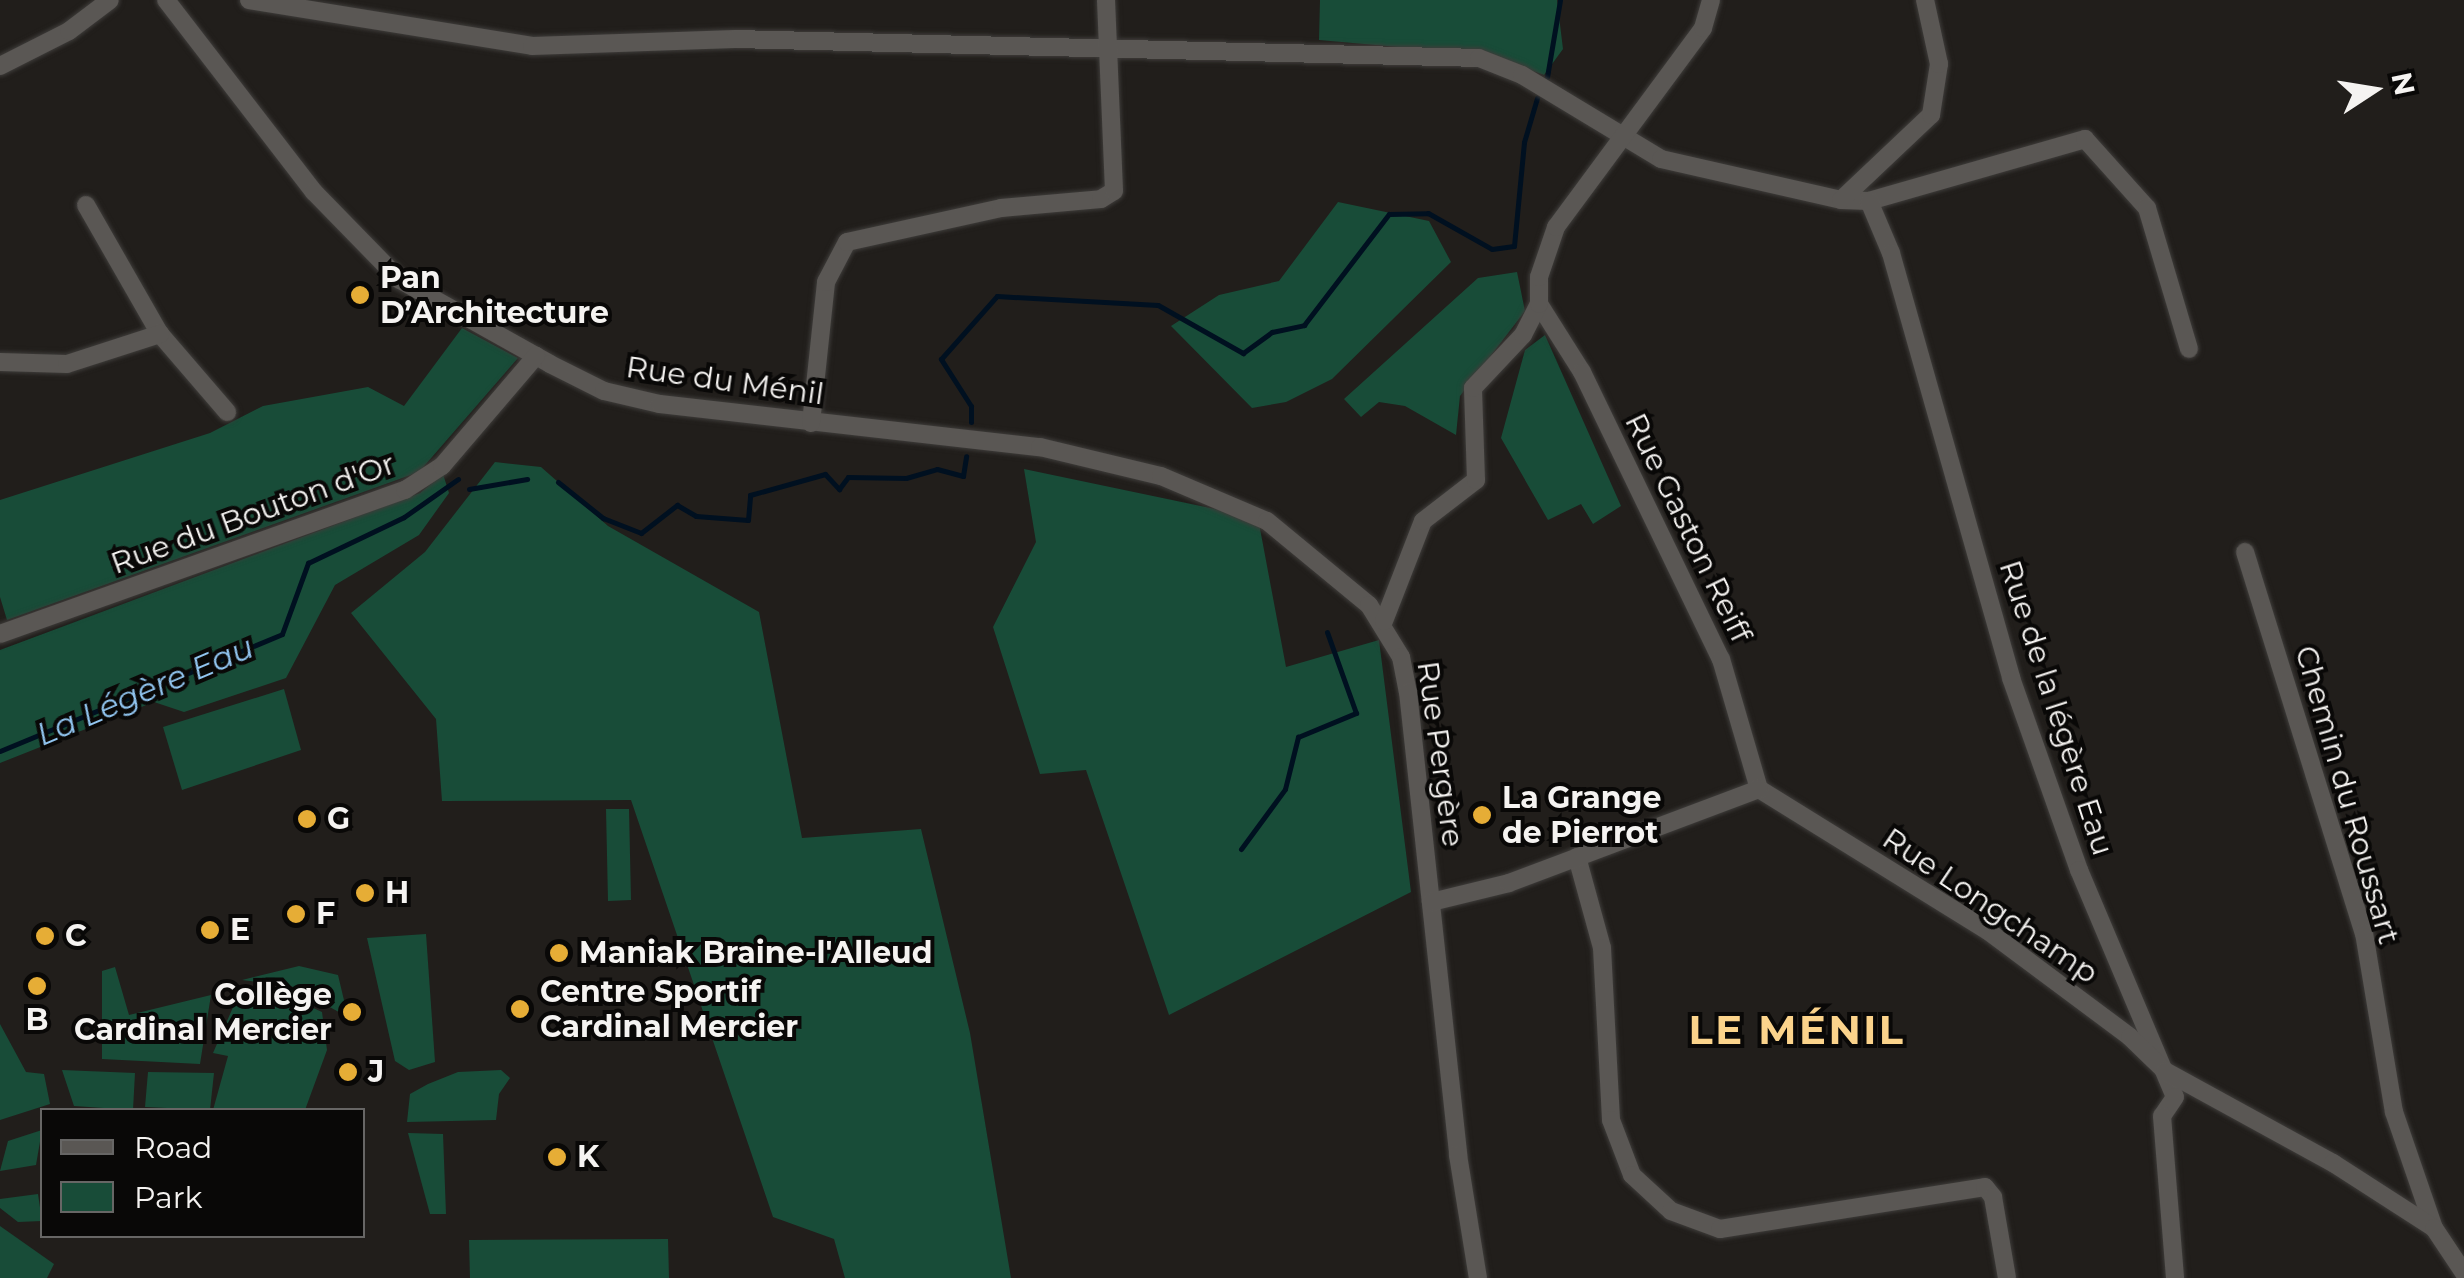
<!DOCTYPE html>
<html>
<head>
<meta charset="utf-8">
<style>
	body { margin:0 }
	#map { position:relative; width:2464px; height:1278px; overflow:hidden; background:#211e1b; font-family:Montserrat,sans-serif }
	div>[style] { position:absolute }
	.green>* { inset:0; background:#184c38 }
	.stream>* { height:5px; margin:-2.5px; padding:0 2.5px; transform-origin:2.5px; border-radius:2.5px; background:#001020 }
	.roads { filter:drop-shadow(0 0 2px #3e3c3a) drop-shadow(0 0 2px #3e3c3a) }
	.minor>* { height:18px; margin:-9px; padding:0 9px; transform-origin:9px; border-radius:9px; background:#5a5754 }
	.dots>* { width:28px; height:28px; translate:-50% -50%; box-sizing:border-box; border:5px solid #090807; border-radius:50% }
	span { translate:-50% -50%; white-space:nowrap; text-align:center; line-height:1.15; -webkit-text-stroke:8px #090807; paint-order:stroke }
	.poi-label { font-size:30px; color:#f5f3f1; font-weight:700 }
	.left { translate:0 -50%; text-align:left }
	.right { translate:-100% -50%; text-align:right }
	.street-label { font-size:30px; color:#f5f3f1 }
	.water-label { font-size:32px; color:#91c5f0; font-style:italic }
	.district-label { font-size:40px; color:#fbd38b; font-weight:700; letter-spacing:2.5px }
	.legend { position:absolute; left:40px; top:1108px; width:325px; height:130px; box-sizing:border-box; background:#090807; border:2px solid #676665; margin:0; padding:12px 18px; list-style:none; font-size:30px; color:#f5f3f1 }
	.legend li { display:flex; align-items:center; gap:20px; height:50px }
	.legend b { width:50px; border:2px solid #676665 }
	.north { position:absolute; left:2324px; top:40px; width:100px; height:100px; -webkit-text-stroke:8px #090807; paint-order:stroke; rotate:78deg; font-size:28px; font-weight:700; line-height:40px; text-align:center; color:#f5f3f1 }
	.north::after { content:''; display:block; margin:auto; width:35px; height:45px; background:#f5f3f1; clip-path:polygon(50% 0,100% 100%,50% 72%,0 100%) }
</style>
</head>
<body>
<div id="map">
	<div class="green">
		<div style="clip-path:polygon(1320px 0,1557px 0,1563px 49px,1544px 75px,1488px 55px,1319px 40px)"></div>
		<div style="clip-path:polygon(1338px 202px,1429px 221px,1451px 262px,1332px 379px,1286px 402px,1252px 408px,1171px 326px,1219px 295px,1279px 281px)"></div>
		<div style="clip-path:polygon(1517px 272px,1525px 311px,1460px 396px,1456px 435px,1405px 406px,1379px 402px,1361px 417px,1344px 399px,1478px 278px)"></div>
		<div style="clip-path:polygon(462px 328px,518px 358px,419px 472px,7px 620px,0 597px,0 500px,210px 433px,263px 406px,368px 387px,404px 406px)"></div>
		<div style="clip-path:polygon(1545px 335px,1621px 506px,1593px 524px,1581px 504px,1548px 520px,1501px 438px,1525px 350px)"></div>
		<div style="clip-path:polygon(495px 462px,541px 467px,608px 526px,759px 612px,802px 838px,921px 829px,970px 1033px,1011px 1278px,845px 1278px,834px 1239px,773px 1217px,631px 800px,442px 801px,436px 719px,351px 613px,425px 552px)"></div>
		<div style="clip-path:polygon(1024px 469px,1258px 518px,1286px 667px,1379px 640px,1411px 892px,1169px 1015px,1086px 770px,1040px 774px,993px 627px,1036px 542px)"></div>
		<div style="clip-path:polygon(443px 474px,449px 493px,419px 535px,335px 585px,286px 678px,184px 712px,154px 702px,0 763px,0 650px,420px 493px)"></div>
		<div style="clip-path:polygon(284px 689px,301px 750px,182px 790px,163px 727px)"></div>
		<div style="clip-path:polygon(606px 809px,629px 809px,631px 900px,608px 901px)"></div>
		<div style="clip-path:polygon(426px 934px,435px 1062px,409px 1070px,395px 1061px,367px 938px)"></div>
		<div style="clip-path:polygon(299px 966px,338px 975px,348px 1017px,291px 986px,242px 980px)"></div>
		<div style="clip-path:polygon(115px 967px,129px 1015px,211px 995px,200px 1064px,102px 1059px,102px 971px)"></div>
		<div style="clip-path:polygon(289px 997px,322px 1012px,327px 1050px,305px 1110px,213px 1110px,228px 1056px,213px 1053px,234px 1005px)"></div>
		<div style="clip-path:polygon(0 1024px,26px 1072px,44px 1074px,50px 1104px,0 1120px)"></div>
		<div style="clip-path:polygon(62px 1070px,135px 1073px,133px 1110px,74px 1106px)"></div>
		<div style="clip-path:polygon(501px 1070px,510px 1078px,499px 1094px,496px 1120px,407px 1122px,410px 1094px,428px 1084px,458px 1072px)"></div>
		<div style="clip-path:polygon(148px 1072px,214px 1073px,210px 1110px,145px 1107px)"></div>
		<div style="clip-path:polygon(42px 1130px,36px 1165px,0 1171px,8px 1141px)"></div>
		<div style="clip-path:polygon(408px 1133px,443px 1134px,446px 1214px,430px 1214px)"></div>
		<div style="clip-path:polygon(38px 1194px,42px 1221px,18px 1222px,0 1208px,0 1199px)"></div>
		<div style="clip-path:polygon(0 1226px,54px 1264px,47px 1278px,0 1278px)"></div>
		<div style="clip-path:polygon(668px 1239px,669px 1278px,470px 1278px,469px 1240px)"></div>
	</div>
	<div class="stream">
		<div style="left:1547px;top:77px;width:78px;rotate:-80.4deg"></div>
		<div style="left:971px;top:422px;width:16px;rotate:-90deg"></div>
		<div style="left:971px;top:406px;width:56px;rotate:-122.6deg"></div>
		<div style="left:941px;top:359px;width:84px;rotate:-48.4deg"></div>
		<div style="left:997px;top:296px;width:161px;rotate:3.2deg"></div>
		<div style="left:1158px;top:305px;width:98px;rotate:29.5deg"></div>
		<div style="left:1243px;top:353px;width:36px;rotate:-36deg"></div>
		<div style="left:1272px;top:332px;width:33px;rotate:-12deg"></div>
		<div style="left:1304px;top:325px;width:140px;rotate:-52.6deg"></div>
		<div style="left:1389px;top:214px;width:39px;rotate:-1deg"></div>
		<div style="left:1428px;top:213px;width:73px;rotate:29.4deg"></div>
		<div style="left:1492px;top:249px;width:22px;rotate:-8deg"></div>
		<div style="left:1514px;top:246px;width:104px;rotate:-84.5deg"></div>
		<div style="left:1524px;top:142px;width:46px;rotate:-73.5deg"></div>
		<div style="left:558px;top:482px;width:58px;rotate:38.7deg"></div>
		<div style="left:603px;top:518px;width:41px;rotate:21.5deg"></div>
		<div style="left:641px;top:533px;width:46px;rotate:-37.9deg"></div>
		<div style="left:677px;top:505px;width:22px;rotate:30deg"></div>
		<div style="left:696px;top:516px;width:52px;rotate:4.4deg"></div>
		<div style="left:748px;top:520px;width:25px;rotate:-85deg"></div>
		<div style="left:750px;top:495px;width:78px;rotate:-15.6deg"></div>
		<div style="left:825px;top:474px;width:21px;rotate:47deg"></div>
		<div style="left:839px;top:489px;width:15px;rotate:-53deg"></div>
		<div style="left:848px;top:477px;width:58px;rotate:1deg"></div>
		<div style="left:906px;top:478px;width:32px;rotate:-16deg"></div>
		<div style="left:937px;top:469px;width:27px;rotate:15deg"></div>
		<div style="left:963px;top:476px;width:20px;rotate:-81deg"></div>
		<div style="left:469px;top:489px;width:59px;rotate:-9.8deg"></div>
		<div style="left:0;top:751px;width:305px;rotate:-22.5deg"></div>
		<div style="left:282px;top:634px;width:76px;rotate:-69.9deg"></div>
		<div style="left:308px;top:563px;width:106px;rotate:-25.6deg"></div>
		<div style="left:404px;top:517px;width:66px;rotate:-35.1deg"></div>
		<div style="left:1241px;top:849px;width:74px;rotate:-53.7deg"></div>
		<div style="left:1285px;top:789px;width:54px;rotate:-76deg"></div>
		<div style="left:1298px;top:737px;width:63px;rotate:-22.5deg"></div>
		<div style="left:1356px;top:713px;width:86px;rotate:-109.7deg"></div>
	</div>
	<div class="roads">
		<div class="minor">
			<div style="left:166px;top:0;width:242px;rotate:52.4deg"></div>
			<div style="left:314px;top:192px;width:123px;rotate:45.7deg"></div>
			<div style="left:400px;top:280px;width:172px;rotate:29.2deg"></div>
			<div style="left:550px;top:364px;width:60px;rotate:26.6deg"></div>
			<div style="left:604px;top:391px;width:57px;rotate:13.1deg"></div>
			<div style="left:660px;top:404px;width:382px;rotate:6.5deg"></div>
			<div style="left:1040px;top:447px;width:124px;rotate:13.5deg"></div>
			<div style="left:1161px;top:476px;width:115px;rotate:23deg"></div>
			<div style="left:1267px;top:521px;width:132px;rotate:39.5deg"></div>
			<div style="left:1369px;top:605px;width:61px;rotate:58.4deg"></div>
			<div style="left:1401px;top:657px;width:36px;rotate:79deg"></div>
			<div style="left:1408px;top:692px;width:466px;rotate:83.8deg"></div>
			<div style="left:1458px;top:1155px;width:125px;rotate:80.8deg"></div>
			<div style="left:249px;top:0;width:287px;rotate:9.2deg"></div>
			<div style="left:532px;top:46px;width:203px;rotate:-2deg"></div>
			<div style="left:735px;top:39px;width:744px;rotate:1.46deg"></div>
			<div style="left:1479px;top:58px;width:46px;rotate:21.6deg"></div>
			<div style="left:1522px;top:75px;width:162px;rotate:31.1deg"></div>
			<div style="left:1661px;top:159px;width:185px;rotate:12.8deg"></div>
			<div style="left:1841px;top:200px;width:28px;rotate:2deg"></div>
			<div style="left:1869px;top:201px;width:225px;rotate:-16deg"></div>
			<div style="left:2085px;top:139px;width:93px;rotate:48.1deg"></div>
			<div style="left:2147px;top:208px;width:147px;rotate:73.4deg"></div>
			<div style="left:0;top:66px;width:77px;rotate:-26.9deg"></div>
			<div style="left:69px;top:31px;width:51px;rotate:-37.1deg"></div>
			<div style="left:1841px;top:200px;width:124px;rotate:-43.4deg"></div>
			<div style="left:1931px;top:115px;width:52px;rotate:-81.1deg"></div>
			<div style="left:1939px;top:64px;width:66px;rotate:-102.3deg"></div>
			<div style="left:1869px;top:201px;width:56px;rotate:67.1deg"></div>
			<div style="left:1891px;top:253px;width:442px;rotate:74.2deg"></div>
			<div style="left:2011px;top:678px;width:204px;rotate:70.5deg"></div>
			<div style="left:2079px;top:870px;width:246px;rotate:67.1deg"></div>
			<div style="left:2175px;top:1097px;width:23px;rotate:124deg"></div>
			<div style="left:2162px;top:1116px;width:163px;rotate:85.4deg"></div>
			<div style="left:86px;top:205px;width:149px;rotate:60.2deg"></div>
			<div style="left:160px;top:334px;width:103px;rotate:49.3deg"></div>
			<div style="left:1539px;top:304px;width:80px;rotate:57.7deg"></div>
			<div style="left:1582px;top:372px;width:319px;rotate:64.2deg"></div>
			<div style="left:1721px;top:659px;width:135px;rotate:73.7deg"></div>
			<div style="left:0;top:362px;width:67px;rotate:1.7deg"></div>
			<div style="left:67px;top:364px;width:98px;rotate:-17.9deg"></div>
			<div style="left:811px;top:423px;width:142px;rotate:-83.9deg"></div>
			<div style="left:826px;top:282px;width:45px;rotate:-62.3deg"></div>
			<div style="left:847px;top:242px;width:158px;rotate:-12.4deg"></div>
			<div style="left:1001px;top:208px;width:100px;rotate:-5.1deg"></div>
			<div style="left:1101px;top:199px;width:15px;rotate:-32deg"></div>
			<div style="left:1114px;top:191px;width:191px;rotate:-92.4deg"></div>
			<div style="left:2245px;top:552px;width:399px;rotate:72.7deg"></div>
			<div style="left:2364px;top:933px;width:181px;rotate:80.5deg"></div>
			<div style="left:2394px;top:1112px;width:123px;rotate:71deg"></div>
			<div style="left:1384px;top:621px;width:107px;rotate:-68.7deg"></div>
			<div style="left:1423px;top:521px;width:67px;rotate:-37.7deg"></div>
			<div style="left:1476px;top:480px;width:92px;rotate:-91.9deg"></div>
			<div style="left:1473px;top:388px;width:73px;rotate:-46.7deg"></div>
			<div style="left:1523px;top:335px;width:35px;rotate:-63deg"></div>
			<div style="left:1539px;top:304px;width:27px;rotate:-90deg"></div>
			<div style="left:1539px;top:277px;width:53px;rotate:-71.2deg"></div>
			<div style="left:1556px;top:227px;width:247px;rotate:-53.5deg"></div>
			<div style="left:1703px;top:28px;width:29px;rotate:-74deg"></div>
			<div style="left:0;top:634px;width:430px;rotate:-19.6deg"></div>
			<div style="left:405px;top:490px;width:44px;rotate:-33deg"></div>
			<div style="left:442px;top:466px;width:145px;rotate:-49.5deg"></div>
			<div style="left:1759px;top:789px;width:269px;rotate:31.8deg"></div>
			<div style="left:1988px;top:931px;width:177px;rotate:36.7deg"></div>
			<div style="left:2130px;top:1037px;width:49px;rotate:44.2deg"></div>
			<div style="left:2165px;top:1071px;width:192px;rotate:28.7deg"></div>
			<div style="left:2333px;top:1163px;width:120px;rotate:32.8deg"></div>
			<div style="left:2434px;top:1228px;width:54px;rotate:56.3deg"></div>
			<div style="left:1577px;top:857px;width:94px;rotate:74.6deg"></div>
			<div style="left:1602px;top:948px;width:172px;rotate:87deg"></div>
			<div style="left:1611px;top:1120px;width:59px;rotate:69.1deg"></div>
			<div style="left:1632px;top:1175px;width:53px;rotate:42.7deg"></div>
			<div style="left:1671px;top:1211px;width:52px;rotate:20.2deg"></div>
			<div style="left:1720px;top:1229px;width:268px;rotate:-9deg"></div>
			<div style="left:1985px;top:1187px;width:13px;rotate:51deg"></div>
			<div style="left:1993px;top:1197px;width:82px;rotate:80.2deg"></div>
			<div style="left:1431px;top:902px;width:80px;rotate:-13.7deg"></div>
			<div style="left:1509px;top:883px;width:267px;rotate:-20.6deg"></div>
		</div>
	</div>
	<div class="dots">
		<div style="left:360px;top:295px;background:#e6ad36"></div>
		<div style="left:1482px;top:815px;background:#e6ad36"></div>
		<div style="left:307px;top:819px;background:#e6ad36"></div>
		<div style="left:365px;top:893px;background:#e6ad36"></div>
		<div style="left:296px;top:914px;background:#e6ad36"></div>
		<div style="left:210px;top:930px;background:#e6ad36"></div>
		<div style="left:45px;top:936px;background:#e6ad36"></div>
		<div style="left:559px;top:953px;background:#e6ad36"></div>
		<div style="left:37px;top:986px;background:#e6ad36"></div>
		<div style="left:520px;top:1009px;background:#e6ad36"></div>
		<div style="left:352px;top:1012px;background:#e6ad36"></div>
		<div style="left:348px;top:1072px;background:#e6ad36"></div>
		<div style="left:557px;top:1157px;background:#e6ad36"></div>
	</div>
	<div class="poi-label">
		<span class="left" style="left:380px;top:295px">Pan<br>D’Architecture</span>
		<span class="left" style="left:1502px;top:815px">La Grange<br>de Pierrot</span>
		<span class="left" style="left:327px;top:819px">G</span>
		<span class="left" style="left:385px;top:893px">H</span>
		<span class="left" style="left:316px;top:914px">F</span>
		<span class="left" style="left:230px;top:930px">E</span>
		<span class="left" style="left:65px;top:936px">C</span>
		<span class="left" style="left:579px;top:953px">Maniak Braine-l'Alleud</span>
		<span class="left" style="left:540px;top:1009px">Centre Sportif<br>Cardinal Mercier</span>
		<span class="right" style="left:332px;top:1012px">Collège<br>Cardinal Mercier</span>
		<span style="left:37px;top:1020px">B</span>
		<span class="left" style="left:368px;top:1072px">J</span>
		<span class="left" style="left:577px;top:1157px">K</span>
	</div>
	<div class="street-label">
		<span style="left:725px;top:381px;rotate:8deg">Rue du Ménil</span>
		<span style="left:253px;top:514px;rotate:-20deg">Rue du Bouton d'Or</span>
		<span style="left:1688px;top:528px;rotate:64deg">Rue Gaston Reiff</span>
		<span style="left:2056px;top:708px;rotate:72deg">Rue de la légère Eau</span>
		<span style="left:1440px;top:754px;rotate:82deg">Rue Pergère</span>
		<span style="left:2347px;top:795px;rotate:74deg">Chemin du Roussart</span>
		<span style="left:1990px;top:906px;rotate:34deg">Rue Longchamp</span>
	</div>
	<div class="water-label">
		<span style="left:145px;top:691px;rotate:-23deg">La Légère Eau</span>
	</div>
	<div class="district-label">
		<span style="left:1797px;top:1030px">LE MÉNIL</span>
	</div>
	<ul class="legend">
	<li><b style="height:12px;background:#5a5754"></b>Road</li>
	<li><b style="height:28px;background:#184c38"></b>Park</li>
	</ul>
	<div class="north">N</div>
</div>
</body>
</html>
